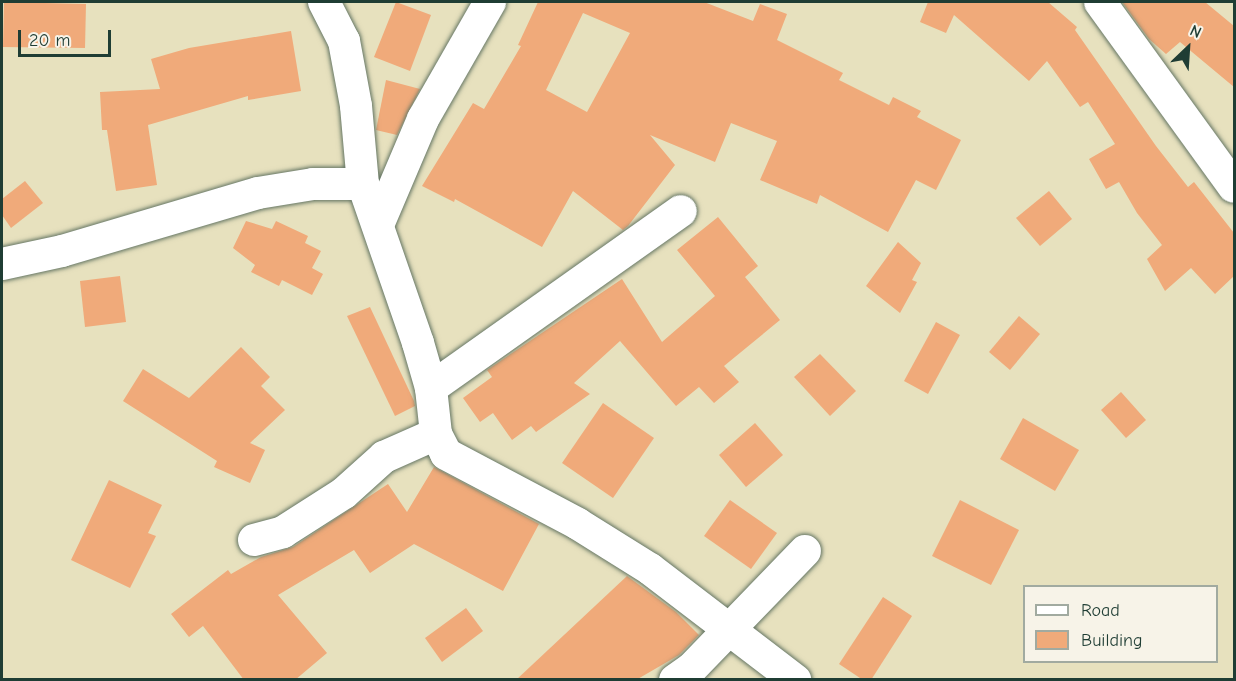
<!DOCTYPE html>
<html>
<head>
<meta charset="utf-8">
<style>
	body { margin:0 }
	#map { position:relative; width:1236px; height:681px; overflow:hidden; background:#e7e1be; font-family:"Comic Neue",sans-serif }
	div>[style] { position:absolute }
	.building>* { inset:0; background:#f0aa7a }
	.roads { filter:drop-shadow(0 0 2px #657664) drop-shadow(0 0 2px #657664) }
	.minor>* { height:32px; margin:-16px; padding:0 16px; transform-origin:16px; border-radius:16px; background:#fff }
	span { translate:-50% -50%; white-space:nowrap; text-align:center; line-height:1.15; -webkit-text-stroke:4.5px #f7f3e8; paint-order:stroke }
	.frame { position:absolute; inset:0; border:3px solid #1f3d34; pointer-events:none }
	.legend { position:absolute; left:1023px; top:585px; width:195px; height:78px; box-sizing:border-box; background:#f7f3e8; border:2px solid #a1aaa0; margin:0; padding:8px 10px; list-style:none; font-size:18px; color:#1f3d34 }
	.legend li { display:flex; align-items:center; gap:12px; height:30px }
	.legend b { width:30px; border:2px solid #a1aaa0 }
	.north { position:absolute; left:1158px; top:18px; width:60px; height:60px; -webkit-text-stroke:4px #f7f3e8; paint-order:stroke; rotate:25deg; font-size:16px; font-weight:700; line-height:24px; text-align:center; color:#1f3d34 }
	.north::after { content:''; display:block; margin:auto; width:21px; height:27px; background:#1f3d34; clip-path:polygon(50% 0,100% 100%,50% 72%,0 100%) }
	.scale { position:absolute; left:18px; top:30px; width:93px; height:27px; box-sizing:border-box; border:3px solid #1f3d34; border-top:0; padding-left:8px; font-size:18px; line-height:21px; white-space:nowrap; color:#1f3d34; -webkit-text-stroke:4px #f7f3e8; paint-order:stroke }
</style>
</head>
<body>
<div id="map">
	<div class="building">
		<div style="clip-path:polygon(4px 2px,86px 4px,85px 48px,3px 47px)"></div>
		<div style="clip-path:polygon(396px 2px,431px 15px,410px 71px,374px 57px)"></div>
		<div style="clip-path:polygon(evenodd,538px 2px,704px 2px,753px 21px,760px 4px,787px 14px,777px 40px,843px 73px,839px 80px,889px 105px,893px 97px,921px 111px,917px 117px,961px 140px,936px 190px,916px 180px,888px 232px,820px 195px,817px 204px,760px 180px,777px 141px,731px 123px,715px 162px,650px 135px,675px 165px,628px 226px,623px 230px,573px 191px,542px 247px,455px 199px,454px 202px,422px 186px,473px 103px,484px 109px,521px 46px,518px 45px,538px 2px,583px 13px,630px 33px,587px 112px,546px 90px,583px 13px)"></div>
		<div style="clip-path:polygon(928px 2px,1048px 2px,1077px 27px,1075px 30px,1156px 146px,1188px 187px,1194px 182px,1234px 233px,1234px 276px,1215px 294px,1191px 268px,1165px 291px,1147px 259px,1162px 245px,1137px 213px,1119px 182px,1106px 189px,1089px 159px,1115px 144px,1088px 102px,1080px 107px,1047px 61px,1029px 81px,954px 15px,946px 33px,920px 22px)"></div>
		<div style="clip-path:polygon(1122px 2px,1205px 2px,1234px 26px,1234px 87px,1180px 42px,1166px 54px,1149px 39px)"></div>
		<div style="clip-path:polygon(291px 31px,301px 91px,248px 100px,248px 96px,148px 125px,157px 185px,116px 191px,107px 130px,102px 130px,100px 92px,160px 89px,151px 59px,189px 48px)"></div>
		<div style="clip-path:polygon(386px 80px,420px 89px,397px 135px,376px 130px)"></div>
		<div style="clip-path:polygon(25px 181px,43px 203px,11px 228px,2px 215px,2px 199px)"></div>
		<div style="clip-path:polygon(1049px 191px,1072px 219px,1040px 246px,1016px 218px)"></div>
		<div style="clip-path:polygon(718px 217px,758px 266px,745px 277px,780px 320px,724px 366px,739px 382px,714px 403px,699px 387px,676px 406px,620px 341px,574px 383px,590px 394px,536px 432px,531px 426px,512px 440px,493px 413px,480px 422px,463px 398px,492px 377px,487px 370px,622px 279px,662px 342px,715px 296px,677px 250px)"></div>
		<div style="clip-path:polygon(246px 221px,272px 229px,276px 221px,308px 236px,305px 243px,321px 251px,312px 268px,323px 274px,312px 295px,282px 280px,279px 286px,251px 272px,255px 265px,233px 248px)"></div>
		<div style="clip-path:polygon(898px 242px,921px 263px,912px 280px,917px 282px,900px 313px,866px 286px)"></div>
		<div style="clip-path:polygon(120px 276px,126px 322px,85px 327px,80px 281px)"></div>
		<div style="clip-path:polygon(370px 307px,414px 401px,415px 406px,395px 416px,347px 316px)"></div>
		<div style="clip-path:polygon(1019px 316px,1040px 334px,1010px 370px,989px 352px)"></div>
		<div style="clip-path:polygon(936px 322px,960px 335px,928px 394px,904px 381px)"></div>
		<div style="clip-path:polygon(241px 347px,270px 377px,261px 386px,285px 410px,250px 443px,265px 450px,250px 483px,214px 467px,217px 461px,123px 401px,143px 369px,189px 398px)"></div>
		<div style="clip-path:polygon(820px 354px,856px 391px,830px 416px,794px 377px)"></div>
		<div style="clip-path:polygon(1121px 392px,1146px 420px,1126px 438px,1101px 410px)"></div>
		<div style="clip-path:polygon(603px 403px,654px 438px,613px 498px,562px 463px)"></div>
		<div style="clip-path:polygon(1023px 418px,1079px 450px,1055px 491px,1000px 459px)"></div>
		<div style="clip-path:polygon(755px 423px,783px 455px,746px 487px,719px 455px)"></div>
		<div style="clip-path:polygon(434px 467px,539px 524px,503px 591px,414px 544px,370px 573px,354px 550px,278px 595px,327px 653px,295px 680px,244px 680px,203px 626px,189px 637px,171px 614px,228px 570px,231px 574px,261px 557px,293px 547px,388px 484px,407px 512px)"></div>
		<div style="clip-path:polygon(109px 480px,162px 505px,148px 533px,156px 536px,130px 588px,71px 560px)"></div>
		<div style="clip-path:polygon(730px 500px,777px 533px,751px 569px,704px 536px)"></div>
		<div style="clip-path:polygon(960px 500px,1019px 530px,991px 585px,932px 556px)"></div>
		<div style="clip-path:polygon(627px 576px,676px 612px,699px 635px,679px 655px,636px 680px,516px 680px)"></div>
		<div style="clip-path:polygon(883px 597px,912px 616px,871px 680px,863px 680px,839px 664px)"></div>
		<div style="clip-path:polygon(466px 608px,483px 631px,442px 662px,425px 638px)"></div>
	</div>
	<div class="roads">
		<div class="minor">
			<div style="left:324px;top:2px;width:44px;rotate:62.9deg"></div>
			<div style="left:344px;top:41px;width:66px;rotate:79.5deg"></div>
			<div style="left:356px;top:106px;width:78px;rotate:84.9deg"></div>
			<div style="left:363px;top:184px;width:168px;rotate:70.9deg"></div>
			<div style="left:418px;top:343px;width:47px;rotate:73.9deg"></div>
			<div style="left:431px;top:388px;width:46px;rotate:83.8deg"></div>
			<div style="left:436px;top:434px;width:22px;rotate:63deg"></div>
			<div style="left:446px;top:454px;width:149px;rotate:27.9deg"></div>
			<div style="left:578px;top:524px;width:85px;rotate:32deg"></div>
			<div style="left:650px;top:569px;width:183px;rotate:37.4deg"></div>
			<div style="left:1100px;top:2px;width:228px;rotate:54.1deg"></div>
			<div style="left:378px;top:225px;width:115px;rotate:-67deg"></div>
			<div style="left:423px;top:119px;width:135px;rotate:-60.2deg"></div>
			<div style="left:2px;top:264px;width:61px;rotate:-12.2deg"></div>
			<div style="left:62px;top:251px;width:204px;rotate:-16.5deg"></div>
			<div style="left:258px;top:193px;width:56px;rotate:-9.3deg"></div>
			<div style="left:313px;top:184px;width:50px"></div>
			<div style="left:431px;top:388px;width:306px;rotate:-35.3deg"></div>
			<div style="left:254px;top:540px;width:30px;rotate:-15deg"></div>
			<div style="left:283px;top:532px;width:72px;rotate:-32.6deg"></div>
			<div style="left:344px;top:493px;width:54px;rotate:-42deg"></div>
			<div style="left:384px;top:457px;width:57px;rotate:-23.9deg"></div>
			<div style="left:675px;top:680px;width:19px;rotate:-35deg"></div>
			<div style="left:691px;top:669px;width:164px;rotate:-46deg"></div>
		</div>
	</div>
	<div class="frame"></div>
	<ul class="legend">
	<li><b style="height:8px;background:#fff"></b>Road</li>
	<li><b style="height:16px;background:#f0aa7a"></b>Building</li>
	</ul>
	<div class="north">N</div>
	<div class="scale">20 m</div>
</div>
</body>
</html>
